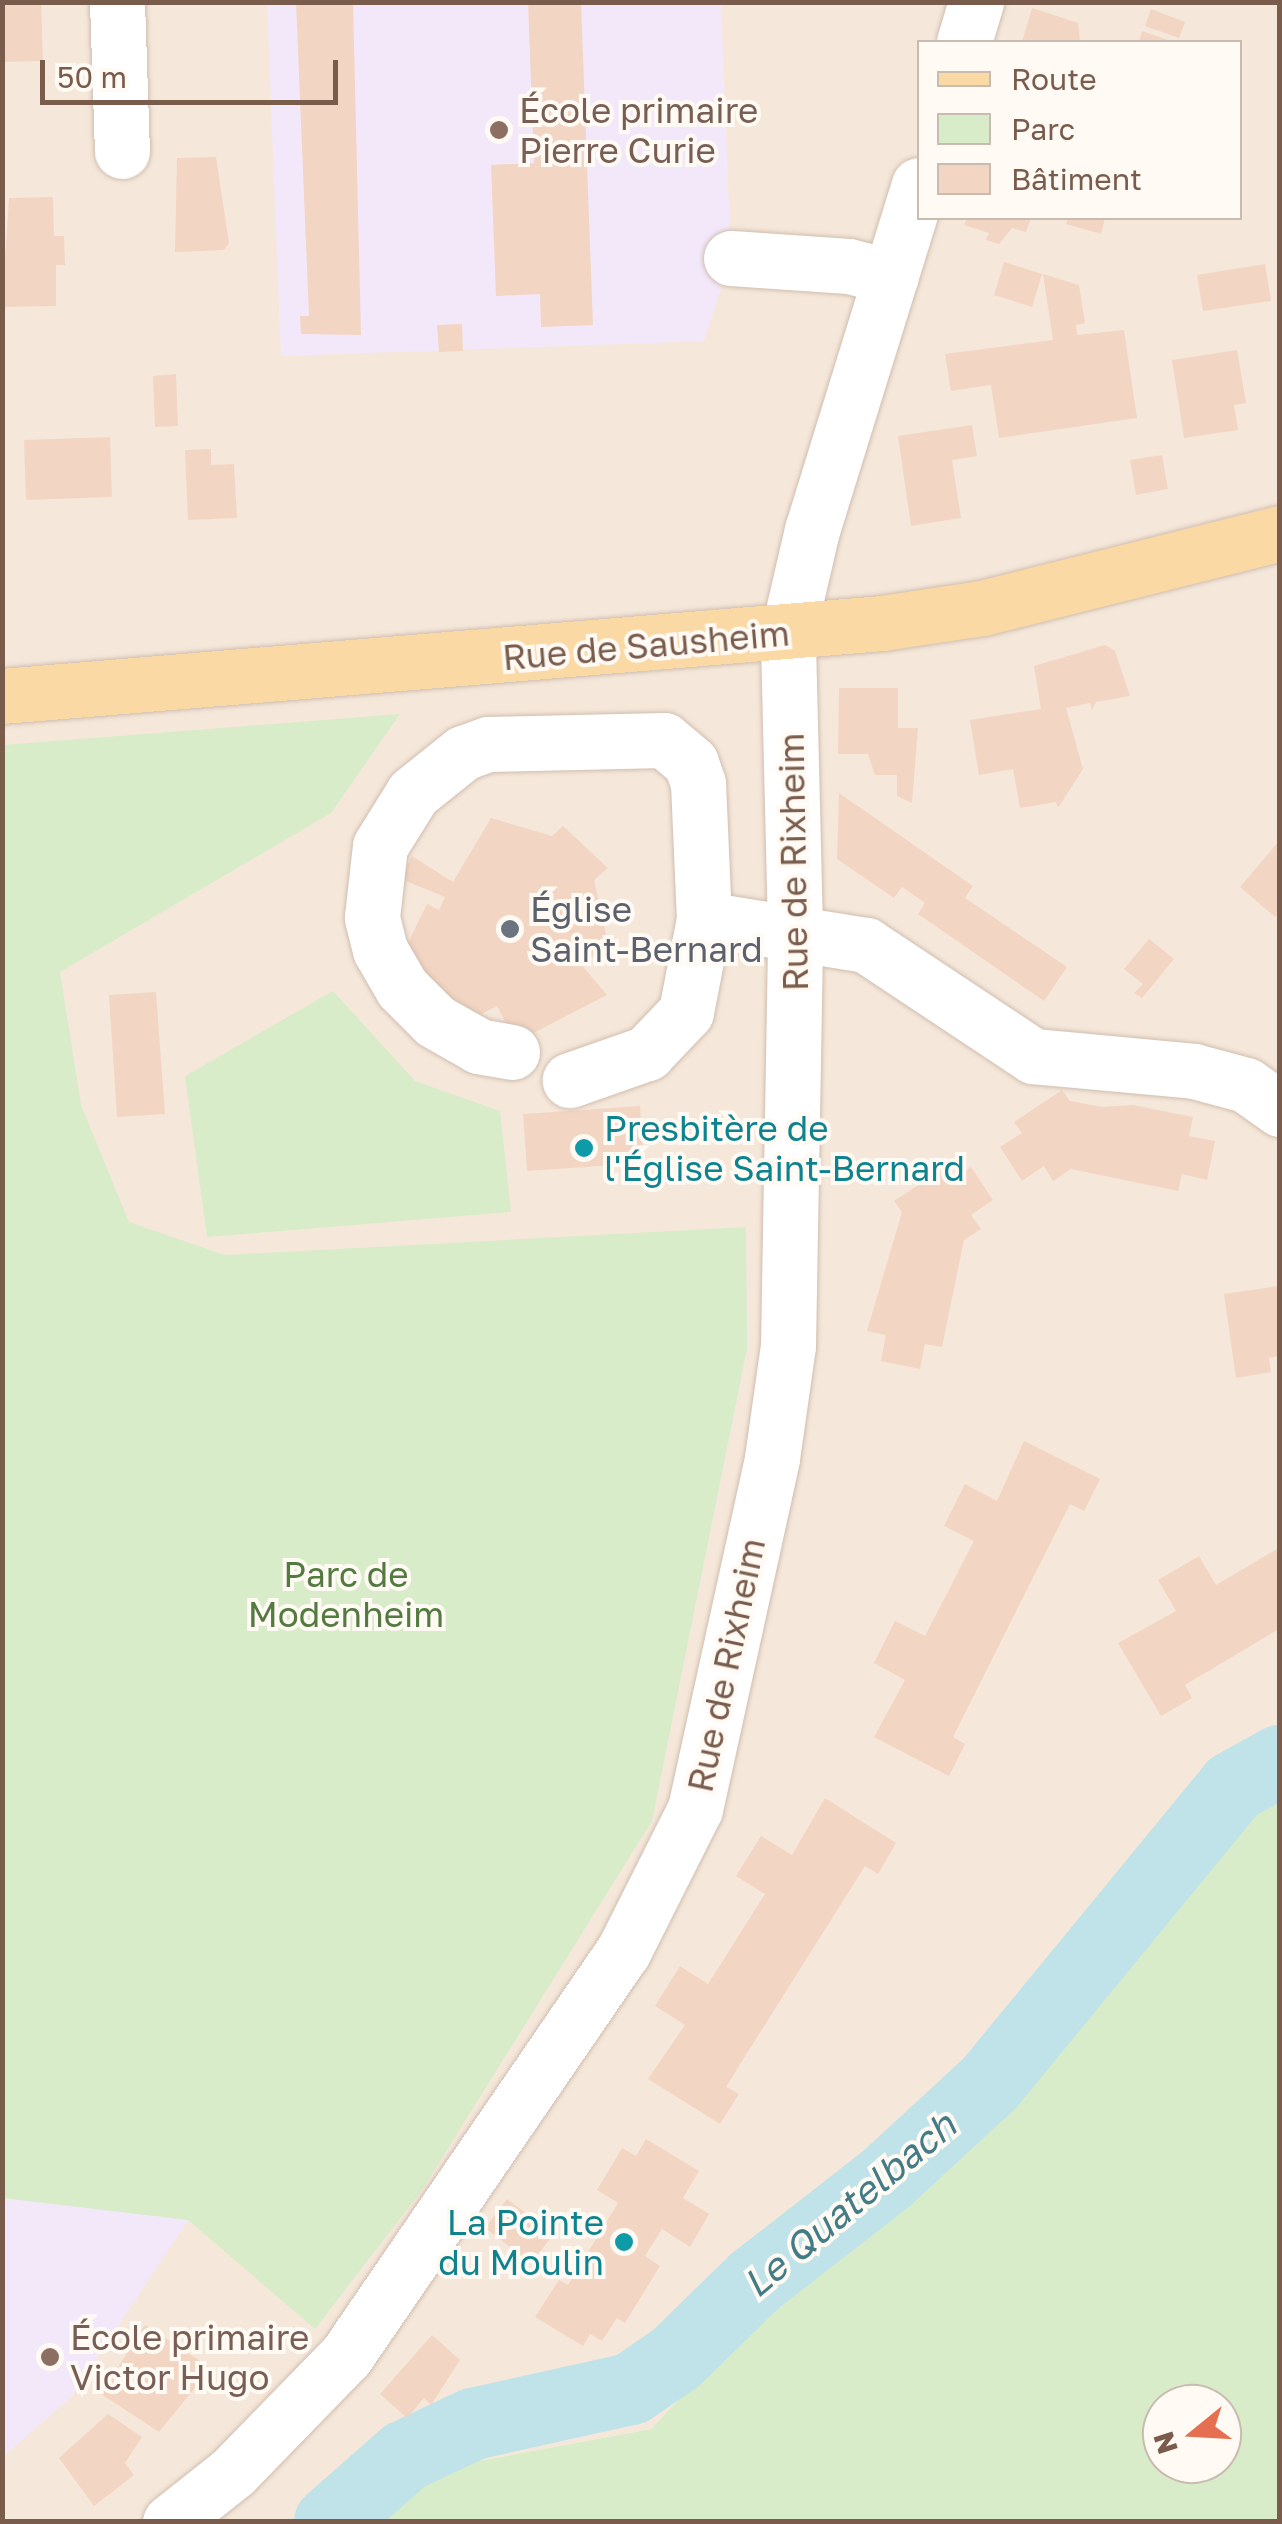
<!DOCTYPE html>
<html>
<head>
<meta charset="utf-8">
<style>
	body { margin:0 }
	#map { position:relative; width:1282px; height:2524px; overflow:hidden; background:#fdf6ec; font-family:"Golos Text",sans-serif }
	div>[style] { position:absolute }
	.residential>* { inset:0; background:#f5e8da }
	.education>* { inset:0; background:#f3e8fa }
	.green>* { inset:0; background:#d8ecc9 }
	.river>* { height:72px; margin:-36px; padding:0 36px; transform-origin:36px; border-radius:36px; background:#bfe3e8 }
	.building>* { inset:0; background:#f3d5c3 }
	.roads { filter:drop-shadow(0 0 2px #d1beb0) drop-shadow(0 0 2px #d1beb0) }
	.minor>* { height:55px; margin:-27.5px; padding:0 27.5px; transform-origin:27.5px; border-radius:27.5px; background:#fff }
	.major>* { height:55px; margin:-27.5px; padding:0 27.5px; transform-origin:27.5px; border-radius:27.5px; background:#fbd9a5 }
	.dots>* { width:28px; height:28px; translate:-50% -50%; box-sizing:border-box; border:5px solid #fffaf3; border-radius:50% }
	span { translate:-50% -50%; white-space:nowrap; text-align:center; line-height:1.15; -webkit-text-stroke:8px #fffaf3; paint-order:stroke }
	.education-label { font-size:35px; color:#785e54 }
	.left { translate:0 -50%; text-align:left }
	.street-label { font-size:35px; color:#7a5c4d }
	.worship-label { font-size:35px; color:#5b616d }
	.culture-label { font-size:35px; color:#0d838f }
	.right { translate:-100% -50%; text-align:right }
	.park-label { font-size:35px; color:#537a41 }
	.water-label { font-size:38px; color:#437c86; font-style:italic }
	.frame { position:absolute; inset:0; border:5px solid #7a5c4d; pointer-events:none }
	.legend { position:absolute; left:917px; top:40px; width:325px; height:180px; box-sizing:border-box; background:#fffaf3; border:2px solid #cabbb1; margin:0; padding:12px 18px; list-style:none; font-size:30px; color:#7a5c4d }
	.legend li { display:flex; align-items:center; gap:20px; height:50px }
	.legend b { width:50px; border:2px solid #cabbb1 }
	.north { position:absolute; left:1142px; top:2384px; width:100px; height:100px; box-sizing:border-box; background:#fffaf3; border:2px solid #cabbb1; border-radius:50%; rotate:252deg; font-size:28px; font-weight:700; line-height:40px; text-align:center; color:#7a5c4d }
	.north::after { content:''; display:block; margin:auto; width:35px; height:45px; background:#e76f51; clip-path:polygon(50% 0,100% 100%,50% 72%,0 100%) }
	.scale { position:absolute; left:40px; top:60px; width:298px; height:45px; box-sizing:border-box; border:5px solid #7a5c4d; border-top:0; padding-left:12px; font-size:30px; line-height:35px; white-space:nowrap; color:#7a5c4d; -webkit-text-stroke:8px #fffaf3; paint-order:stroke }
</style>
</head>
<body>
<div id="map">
	<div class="residential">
		<div style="clip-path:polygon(evenodd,3px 3px,1279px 3px,1279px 1782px,1244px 1802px,1014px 2083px,883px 2205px,821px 2248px,651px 2429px,420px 2472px,366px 2521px,3px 2522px,3px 3px,919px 42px,1240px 42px,1240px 218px,919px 218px,919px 42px)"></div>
	</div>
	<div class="education">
		<div style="clip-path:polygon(267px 3px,721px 3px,731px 258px,704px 341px,281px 356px)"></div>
		<div style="clip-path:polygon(3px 2198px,188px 2220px,72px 2396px,3px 2457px)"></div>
	</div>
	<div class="green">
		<div style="clip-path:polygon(400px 714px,331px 813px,60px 972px,81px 1105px,129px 1222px,225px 1255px,746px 1227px,747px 1349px,652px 1821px,422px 2190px,315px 2329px,188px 2220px,3px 2198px,3px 745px)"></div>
		<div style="clip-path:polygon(333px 991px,415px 1081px,500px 1111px,511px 1212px,207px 1237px,185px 1076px)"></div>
		<div style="clip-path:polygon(evenodd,1279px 1782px,1279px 2521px,366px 2521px,420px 2472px,651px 2429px,821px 2248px,883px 2205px,1014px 2083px,1244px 1802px,1279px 1782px,1162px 2404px,1222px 2404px,1222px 2464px,1162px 2464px,1162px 2404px)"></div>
	</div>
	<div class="river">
		<div style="left:330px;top:2522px;width:100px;rotate:-41.3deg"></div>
		<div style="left:405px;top:2456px;width:75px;rotate:-25.2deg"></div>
		<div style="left:473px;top:2424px;width:162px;rotate:-12.5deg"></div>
		<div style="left:631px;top:2389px;width:55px;rotate:-34.6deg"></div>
		<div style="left:676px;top:2358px;width:110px;rotate:-44.3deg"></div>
		<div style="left:755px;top:2281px;width:166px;rotate:-37.9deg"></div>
		<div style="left:886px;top:2179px;width:142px;rotate:-42.7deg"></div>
		<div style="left:990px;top:2083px;width:383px;rotate:-50.6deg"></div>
		<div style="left:1233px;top:1787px;width:54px;rotate:-29deg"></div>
	</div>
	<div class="building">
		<div style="clip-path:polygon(2px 2px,41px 2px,43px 61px,2px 62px)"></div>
		<div style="clip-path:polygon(296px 2px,353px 2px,361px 335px,301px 334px,300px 316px,309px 316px)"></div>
		<div style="clip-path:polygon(528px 2px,581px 2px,593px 325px,541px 327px,540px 294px,496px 296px,491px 165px,534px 163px)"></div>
		<div style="clip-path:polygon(1032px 8px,1078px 23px,1080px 42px,1022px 42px)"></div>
		<div style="clip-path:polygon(1151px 9px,1185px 22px,1179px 38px,1145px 26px)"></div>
		<div style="clip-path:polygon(1142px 31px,1174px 42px,1139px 42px)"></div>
		<div style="clip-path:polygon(216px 157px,229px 243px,224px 250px,175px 252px,177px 158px)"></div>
		<div style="clip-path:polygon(53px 197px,54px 236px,64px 236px,65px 265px,56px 265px,56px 306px,2px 307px,9px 198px)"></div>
		<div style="clip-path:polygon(967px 218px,1031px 218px,1026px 232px,1012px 228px,999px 244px,986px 240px,989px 233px,964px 225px)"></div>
		<div style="clip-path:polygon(1068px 218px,1105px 218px,1101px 234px,1066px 224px)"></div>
		<div style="clip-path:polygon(1004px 262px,1042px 274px,1032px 307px,994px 295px)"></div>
		<div style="clip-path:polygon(1265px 264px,1271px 301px,1203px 311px,1197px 275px)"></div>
		<div style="clip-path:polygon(1043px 274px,1079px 285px,1085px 323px,1076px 325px,1077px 335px,1124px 330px,1137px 418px,999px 438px,991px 385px,951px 391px,945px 354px,1053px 340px)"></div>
		<div style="clip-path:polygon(462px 324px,463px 351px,439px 352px,437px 325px)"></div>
		<div style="clip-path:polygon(1237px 350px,1246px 403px,1234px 405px,1238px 430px,1184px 438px,1172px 360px)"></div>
		<div style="clip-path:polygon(176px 374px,178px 426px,155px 427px,153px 376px)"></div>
		<div style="clip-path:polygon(972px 425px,977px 456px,952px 460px,961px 518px,911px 526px,898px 436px)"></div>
		<div style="clip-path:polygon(110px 437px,112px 497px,26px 500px,24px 440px)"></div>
		<div style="clip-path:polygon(211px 449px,211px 465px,234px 464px,237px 518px,188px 520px,185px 450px)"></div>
		<div style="clip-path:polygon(1162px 455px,1168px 489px,1136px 495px,1130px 460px)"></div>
		<div style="clip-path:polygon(1105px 645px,1115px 651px,1130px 696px,1096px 702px,1092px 710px,1090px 703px,1066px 708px,1083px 769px,1058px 808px,1056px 802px,1020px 808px,1013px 769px,979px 775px,970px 720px,1041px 709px,1034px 666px)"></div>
		<div style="clip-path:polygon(839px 688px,898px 688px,898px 728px,918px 728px,912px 803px,897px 796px,897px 775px,875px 775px,868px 754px,838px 754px)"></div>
		<div style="clip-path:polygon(839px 793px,973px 886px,965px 898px,1067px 967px,1044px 1001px,918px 914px,925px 903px,902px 887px,894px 898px,837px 859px)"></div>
		<div style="clip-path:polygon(491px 818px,552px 836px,563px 826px,608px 868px,594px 880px,609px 948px,580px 963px,607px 995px,516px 1042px,497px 1006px,464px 1023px,415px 971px,420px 961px,403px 953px,427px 904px,439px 910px,445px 897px,401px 879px,412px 856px,453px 882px)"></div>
		<div style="clip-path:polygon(1279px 841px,1279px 912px,1275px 917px,1240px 887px)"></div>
		<div style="clip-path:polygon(1149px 939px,1174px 959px,1142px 998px,1134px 993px,1143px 984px,1124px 969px)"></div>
		<div style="clip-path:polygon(156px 992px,165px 1114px,117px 1117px,109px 995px)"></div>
		<div style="clip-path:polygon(1062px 1090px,1070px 1101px,1102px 1107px,1133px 1105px,1193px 1117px,1189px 1136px,1215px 1141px,1207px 1180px,1182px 1174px,1178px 1191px,1071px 1169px,1053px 1181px,1044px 1166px,1022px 1181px,1000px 1147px,1022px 1133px,1014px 1122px)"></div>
		<div style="clip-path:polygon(640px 1106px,644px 1163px,527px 1171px,523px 1114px)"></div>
		<div style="clip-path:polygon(971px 1167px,993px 1200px,971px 1215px,981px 1229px,964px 1240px,942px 1347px,925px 1344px,920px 1369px,881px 1361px,886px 1335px,867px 1331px,902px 1212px,894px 1201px,942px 1170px,949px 1181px)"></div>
		<div style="clip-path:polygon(1279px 1286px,1279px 1356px,1269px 1358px,1271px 1372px,1236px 1378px,1224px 1294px)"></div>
		<div style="clip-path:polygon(1024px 1441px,1100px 1479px,1084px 1511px,1070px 1504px,953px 1737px,965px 1744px,949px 1776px,874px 1737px,905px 1680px,874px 1663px,895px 1621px,925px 1636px,974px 1541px,944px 1526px,965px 1484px,997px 1501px)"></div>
		<div style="clip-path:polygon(1279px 1548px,1279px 1629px,1185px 1685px,1192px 1698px,1161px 1716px,1118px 1643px,1176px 1611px,1158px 1580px,1199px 1556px,1216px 1585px)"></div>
		<div style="clip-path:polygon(825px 1798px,896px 1843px,878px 1874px,865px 1866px,744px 2058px,726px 2087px,739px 2094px,720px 2124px,648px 2079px,685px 2025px,655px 2006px,680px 1966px,708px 1984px,765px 1894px,736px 1876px,761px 1836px,792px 1855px)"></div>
		<div style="clip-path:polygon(646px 2139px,699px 2171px,683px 2198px,709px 2214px,690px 2247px,662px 2229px,645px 2256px,660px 2266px,625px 2323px,617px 2318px,602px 2341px,590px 2334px,583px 2346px,535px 2317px,559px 2280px,568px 2285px,618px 2203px,597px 2190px,622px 2148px,636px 2156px)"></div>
		<div style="clip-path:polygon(507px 2199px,554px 2234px,531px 2263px,485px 2228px)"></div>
		<div style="clip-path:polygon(145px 2325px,211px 2368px,159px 2432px,101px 2394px)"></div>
		<div style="clip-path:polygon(432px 2335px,460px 2360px,431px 2405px,424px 2398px,407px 2418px,380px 2394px)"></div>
		<div style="clip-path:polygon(108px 2414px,142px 2437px,125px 2463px,134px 2475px,94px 2506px,59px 2458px)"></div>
	</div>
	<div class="roads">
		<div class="minor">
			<div style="left:117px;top:2px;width:149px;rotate:88.1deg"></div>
			<div style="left:964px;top:42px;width:42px;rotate:-73.3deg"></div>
			<div style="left:731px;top:258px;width:118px;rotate:3.9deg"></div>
			<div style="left:849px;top:266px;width:43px;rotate:14.7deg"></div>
			<div style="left:704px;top:919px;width:164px;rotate:9.1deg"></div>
			<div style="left:866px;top:945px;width:201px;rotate:33.6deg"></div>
			<div style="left:1033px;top:1056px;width:162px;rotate:5.3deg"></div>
			<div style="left:1194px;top:1071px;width:54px;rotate:15.1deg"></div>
			<div style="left:1246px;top:1085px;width:42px;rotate:35.2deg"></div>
			<div style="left:512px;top:1052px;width:34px;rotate:-170deg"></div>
			<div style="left:479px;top:1046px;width:51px;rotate:-150.4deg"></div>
			<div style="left:435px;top:1021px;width:47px;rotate:-135deg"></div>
			<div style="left:402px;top:988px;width:44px;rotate:-120.1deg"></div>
			<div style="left:380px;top:950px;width:34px;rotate:-104deg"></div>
			<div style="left:372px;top:917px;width:71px;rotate:-83.6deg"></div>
			<div style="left:380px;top:846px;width:62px;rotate:-58.1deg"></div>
			<div style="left:413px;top:793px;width:64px;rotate:-38.7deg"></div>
			<div style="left:463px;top:753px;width:27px;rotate:-20deg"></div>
			<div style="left:488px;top:744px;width:176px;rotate:-1.3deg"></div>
			<div style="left:664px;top:740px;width:35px;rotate:40deg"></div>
			<div style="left:691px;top:763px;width:21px;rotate:71deg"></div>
			<div style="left:698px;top:783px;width:136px;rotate:87.5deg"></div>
			<div style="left:704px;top:919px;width:95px;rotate:101deg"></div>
			<div style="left:686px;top:1012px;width:57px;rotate:133.6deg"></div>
			<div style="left:647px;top:1053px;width:82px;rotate:160.7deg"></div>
			<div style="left:170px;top:2522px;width:80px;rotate:-38.4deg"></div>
			<div style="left:233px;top:2472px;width:162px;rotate:-45.8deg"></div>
			<div style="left:346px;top:2356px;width:490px;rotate:-55.6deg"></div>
			<div style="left:623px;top:1952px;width:160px;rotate:-63.3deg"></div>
			<div style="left:695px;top:1809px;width:359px;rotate:-77.6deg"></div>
			<div style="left:772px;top:1458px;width:113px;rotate:-81.9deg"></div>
			<div style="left:788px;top:1346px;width:417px;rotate:-89deg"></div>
			<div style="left:795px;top:929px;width:296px;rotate:-91.4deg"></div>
			<div style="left:788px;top:633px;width:106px;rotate:-76.9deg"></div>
			<div style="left:812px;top:530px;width:361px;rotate:-72.8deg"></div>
		</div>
		<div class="major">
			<div style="left:2px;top:696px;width:883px;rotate:-4.74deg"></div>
			<div style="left:882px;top:623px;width:101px;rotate:-8.5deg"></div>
			<div style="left:982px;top:608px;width:307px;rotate:-14.1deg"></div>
		</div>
	</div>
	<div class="dots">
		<div style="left:499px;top:130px;background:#8d6e63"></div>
		<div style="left:510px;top:929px;background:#6b7280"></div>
		<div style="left:584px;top:1148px;background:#0f9aa8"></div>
		<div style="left:624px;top:2242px;background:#0f9aa8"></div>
		<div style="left:50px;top:2357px;background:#8d6e63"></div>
	</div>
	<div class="education-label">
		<span class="left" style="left:519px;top:130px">École primaire<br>Pierre Curie</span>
		<span class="left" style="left:70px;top:2357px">École primaire<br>Victor Hugo</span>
	</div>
	<div class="street-label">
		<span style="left:646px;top:645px;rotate:-5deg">Rue de Sausheim</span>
		<span style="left:793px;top:862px;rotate:-91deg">Rue de Rixheim</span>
		<span style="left:726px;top:1665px;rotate:-78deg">Rue de Rixheim</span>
	</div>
	<div class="worship-label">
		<span class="left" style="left:530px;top:929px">Église<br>Saint-Bernard</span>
	</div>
	<div class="culture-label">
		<span class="left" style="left:604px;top:1148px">Presbitère de<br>l'Église Saint-Bernard</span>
		<span class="right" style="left:604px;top:2242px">La Pointe<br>du Moulin</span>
	</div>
	<div class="park-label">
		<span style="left:346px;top:1594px">Parc de<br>Modenheim</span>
	</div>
	<div class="water-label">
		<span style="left:849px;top:2204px;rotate:-40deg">Le Quatelbach</span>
	</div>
	<div class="frame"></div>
	<ul class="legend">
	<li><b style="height:12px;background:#fbd9a5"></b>Route</li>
	<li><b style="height:28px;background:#d8ecc9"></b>Parc</li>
	<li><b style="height:28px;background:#f3d5c3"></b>Bâtiment</li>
	</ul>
	<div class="north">N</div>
	<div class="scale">50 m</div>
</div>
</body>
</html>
